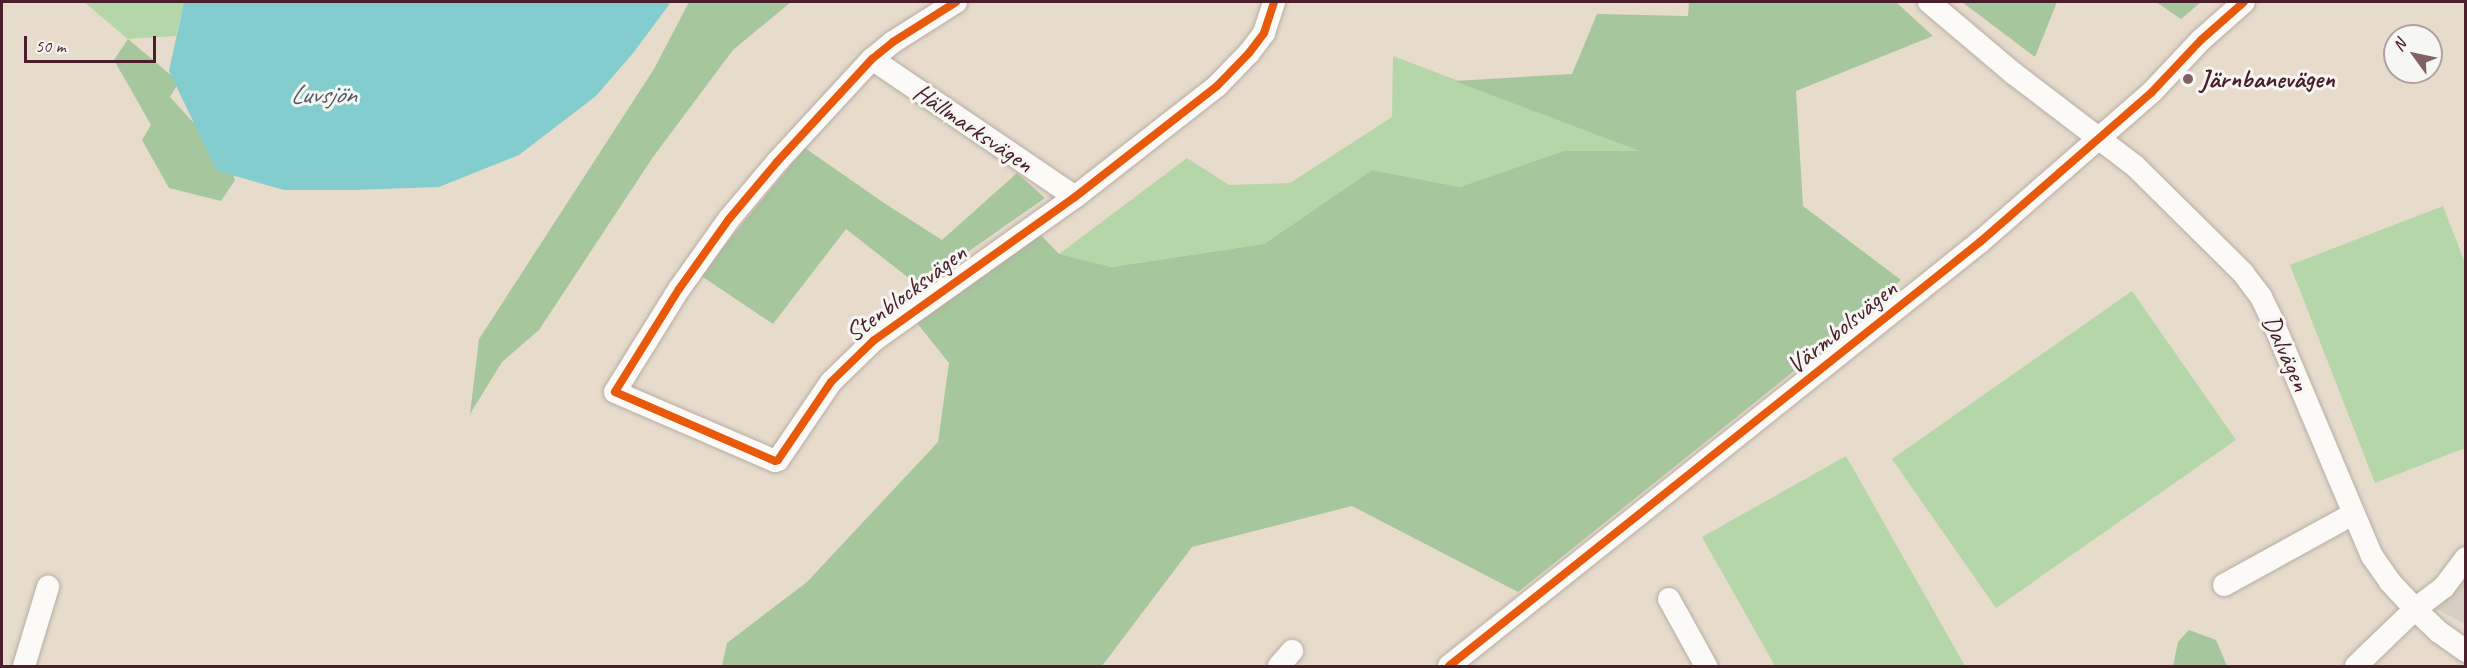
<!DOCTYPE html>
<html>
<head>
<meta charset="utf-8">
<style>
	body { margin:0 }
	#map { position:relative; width:2467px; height:668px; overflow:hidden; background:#e7dccc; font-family:Caveat,sans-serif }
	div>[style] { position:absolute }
	.industrial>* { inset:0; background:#d6cec1 }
	.green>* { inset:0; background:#b5d6a8 }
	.forest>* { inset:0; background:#a6c69d }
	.water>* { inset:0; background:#84cdce }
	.roads { filter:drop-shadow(0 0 2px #b8ada4) drop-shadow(0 0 2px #b8ada4) }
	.minor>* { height:22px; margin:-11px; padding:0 11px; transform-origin:11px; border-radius:11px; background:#fbfaf7 }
	.cycleway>* { height:8px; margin:-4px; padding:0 4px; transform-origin:4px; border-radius:4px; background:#e8590c }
	.dots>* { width:16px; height:16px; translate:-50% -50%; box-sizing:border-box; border:3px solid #f6f6f2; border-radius:50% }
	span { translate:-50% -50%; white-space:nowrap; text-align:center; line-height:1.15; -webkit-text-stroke:6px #f6f6f2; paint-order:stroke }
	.poi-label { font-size:26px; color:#4a1f2b; font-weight:700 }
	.left { translate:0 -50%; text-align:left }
	.street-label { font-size:26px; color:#4a1f2b }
	.water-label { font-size:27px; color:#4f5964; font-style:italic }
	.frame { position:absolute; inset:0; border:3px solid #4a1f2b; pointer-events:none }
	.north { position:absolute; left:2383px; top:24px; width:60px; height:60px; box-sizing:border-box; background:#f6f6f2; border:2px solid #b1a0a2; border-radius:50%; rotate:303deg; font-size:16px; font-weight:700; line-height:24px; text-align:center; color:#4a1f2b }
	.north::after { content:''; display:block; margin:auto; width:21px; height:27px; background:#816163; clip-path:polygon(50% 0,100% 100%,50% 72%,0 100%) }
	.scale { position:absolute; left:24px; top:36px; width:132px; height:27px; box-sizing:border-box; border:3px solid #4a1f2b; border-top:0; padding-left:8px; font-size:18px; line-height:21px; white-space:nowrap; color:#4a1f2b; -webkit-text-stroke:4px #f6f6f2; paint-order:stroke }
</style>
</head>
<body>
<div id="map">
	<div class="industrial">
		<div style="clip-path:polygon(2465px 559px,2465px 624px,2437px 609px)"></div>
	</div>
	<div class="green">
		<div style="clip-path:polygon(84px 2px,184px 2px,176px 36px,128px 39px)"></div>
		<div style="clip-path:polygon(1393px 56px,1642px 151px,1563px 151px,1460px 187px,1372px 170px,1264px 244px,1110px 267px,1059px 254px,1187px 158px,1229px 185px,1290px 183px,1392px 117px)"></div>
		<div style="clip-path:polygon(2443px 206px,2465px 263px,2465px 448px,2375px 483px,2290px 265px)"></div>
		<div style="clip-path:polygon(2132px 291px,2236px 440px,1996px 608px,1892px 459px)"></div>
		<div style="clip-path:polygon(1846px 456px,1965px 666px,1775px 666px,1702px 537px)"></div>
	</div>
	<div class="forest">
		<div style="clip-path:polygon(689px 2px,791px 2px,733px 50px,653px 157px,539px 330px,502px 362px,470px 414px,479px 339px,654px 69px)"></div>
		<div style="clip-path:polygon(1689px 2px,1896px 2px,1933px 36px,1796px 91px,1803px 206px,1901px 280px,1829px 343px,1518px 592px,1352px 506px,1192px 547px,1102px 666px,722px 666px,727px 643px,807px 582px,938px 442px,949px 363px,917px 323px,1040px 234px,1059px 254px,1111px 267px,1264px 244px,1372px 170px,1460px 187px,1563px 151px,1640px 151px,1454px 81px,1572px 74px,1597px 14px,1688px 16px)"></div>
		<div style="clip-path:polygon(1962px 2px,2057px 2px,2035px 57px)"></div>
		<div style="clip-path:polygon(2156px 2px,2201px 2px,2181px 19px)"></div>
		<div style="clip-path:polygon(128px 39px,179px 82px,170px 97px,193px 122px,221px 140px,235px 180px,221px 201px,169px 188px,142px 140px,151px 125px,114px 60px)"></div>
		<div style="clip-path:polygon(805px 148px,884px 203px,942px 240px,1017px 173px,1045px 198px,919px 286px,846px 229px,773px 324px,700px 275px)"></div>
		<div style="clip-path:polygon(2189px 630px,2216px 640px,2227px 666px,2173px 666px,2178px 642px)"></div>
	</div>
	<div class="water">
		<div style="clip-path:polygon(184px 2px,671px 2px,634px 52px,596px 96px,519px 155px,439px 187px,353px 190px,284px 190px,217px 171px,169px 71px)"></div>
	</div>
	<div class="roads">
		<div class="minor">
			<div style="left:956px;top:2px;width:75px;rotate:147.6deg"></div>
			<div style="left:893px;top:42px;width:27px;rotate:141deg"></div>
			<div style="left:872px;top:59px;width:140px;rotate:132.7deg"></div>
			<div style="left:777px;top:162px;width:75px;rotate:130.1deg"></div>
			<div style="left:729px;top:219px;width:86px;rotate:125.5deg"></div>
			<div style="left:679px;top:289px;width:121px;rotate:121.9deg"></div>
			<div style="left:615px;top:392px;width:174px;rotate:23.3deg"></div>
			<div style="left:775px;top:461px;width:3px;rotate:-18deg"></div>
			<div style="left:778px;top:460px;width:94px;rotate:-55.8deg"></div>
			<div style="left:831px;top:382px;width:59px;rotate:-44.3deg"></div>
			<div style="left:873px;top:341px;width:248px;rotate:-35.5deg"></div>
			<div style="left:1075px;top:197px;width:180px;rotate:-38deg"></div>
			<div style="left:1217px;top:86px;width:46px;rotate:-45.9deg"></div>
			<div style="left:1249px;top:53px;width:25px;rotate:-53deg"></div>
			<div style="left:1264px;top:33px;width:33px;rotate:-72deg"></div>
			<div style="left:1929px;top:2px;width:110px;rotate:40.2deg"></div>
			<div style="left:2013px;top:73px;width:153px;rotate:37.3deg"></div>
			<div style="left:2135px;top:166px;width:152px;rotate:44.7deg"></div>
			<div style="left:2243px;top:273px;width:30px;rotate:53deg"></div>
			<div style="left:2261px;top:297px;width:28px;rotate:64deg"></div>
			<div style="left:2273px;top:322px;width:254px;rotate:67.1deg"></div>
			<div style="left:2372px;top:556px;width:32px;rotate:55deg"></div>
			<div style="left:2390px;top:582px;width:37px;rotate:47deg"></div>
			<div style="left:2415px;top:609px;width:33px;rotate:44deg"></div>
			<div style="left:2439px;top:632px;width:33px;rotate:35deg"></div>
			<div style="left:872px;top:59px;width:245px;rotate:34.2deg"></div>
			<div style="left:2224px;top:585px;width:147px;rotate:-28.8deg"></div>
			<div style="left:1669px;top:599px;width:77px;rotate:61.1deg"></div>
			<div style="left:24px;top:666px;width:83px;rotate:-73.1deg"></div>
			<div style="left:1279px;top:666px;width:20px;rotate:-49deg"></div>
			<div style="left:1449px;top:666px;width:680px;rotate:-38.61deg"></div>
			<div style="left:1980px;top:242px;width:227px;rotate:-41.1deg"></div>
			<div style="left:2151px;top:93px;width:73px;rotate:-46.7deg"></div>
			<div style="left:2201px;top:40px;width:57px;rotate:-41.5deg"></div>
			<div style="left:2356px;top:666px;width:82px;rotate:-44deg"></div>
			<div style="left:2415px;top:609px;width:36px;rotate:-37deg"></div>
			<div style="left:2444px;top:587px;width:36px;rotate:-53deg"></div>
		</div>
	</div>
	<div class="cycleway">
		<div style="left:956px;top:2px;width:75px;rotate:147.6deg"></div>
		<div style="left:893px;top:42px;width:27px;rotate:141deg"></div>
		<div style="left:872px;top:59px;width:140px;rotate:132.7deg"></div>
		<div style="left:777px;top:162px;width:75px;rotate:130.1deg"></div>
		<div style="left:729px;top:219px;width:86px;rotate:125.5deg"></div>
		<div style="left:679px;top:289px;width:121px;rotate:121.9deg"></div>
		<div style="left:615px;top:392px;width:174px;rotate:23.3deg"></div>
		<div style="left:775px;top:461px;width:3px;rotate:-18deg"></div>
		<div style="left:778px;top:460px;width:94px;rotate:-55.8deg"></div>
		<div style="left:831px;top:382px;width:59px;rotate:-44.3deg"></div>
		<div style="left:873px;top:341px;width:248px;rotate:-35.5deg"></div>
		<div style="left:1075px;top:197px;width:180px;rotate:-38deg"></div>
		<div style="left:1217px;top:86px;width:46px;rotate:-45.9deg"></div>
		<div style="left:1249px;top:53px;width:25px;rotate:-53deg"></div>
		<div style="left:1264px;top:33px;width:33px;rotate:-72deg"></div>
		<div style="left:1449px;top:666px;width:680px;rotate:-38.61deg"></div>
		<div style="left:1980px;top:242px;width:227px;rotate:-41.1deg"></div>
		<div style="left:2151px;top:93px;width:73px;rotate:-46.7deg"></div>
		<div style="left:2201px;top:40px;width:57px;rotate:-41.5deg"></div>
	</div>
	<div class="dots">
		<div style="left:2188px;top:79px;background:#816163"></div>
	</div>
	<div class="poi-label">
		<span class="left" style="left:2200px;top:79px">Järnbanevägen</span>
	</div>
	<div class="street-label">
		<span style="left:973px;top:128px;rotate:34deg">Hällmarksvägen</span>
		<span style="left:906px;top:293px;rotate:-37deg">Stenblocksvägen</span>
		<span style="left:1842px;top:327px;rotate:-39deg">Värmbolsvägen</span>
		<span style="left:2286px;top:353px;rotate:66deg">Dalvägen</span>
	</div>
	<div class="water-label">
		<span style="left:323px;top:95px">Luvsjön</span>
	</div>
	<div class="frame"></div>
	<div class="north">N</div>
	<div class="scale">50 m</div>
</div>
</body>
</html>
